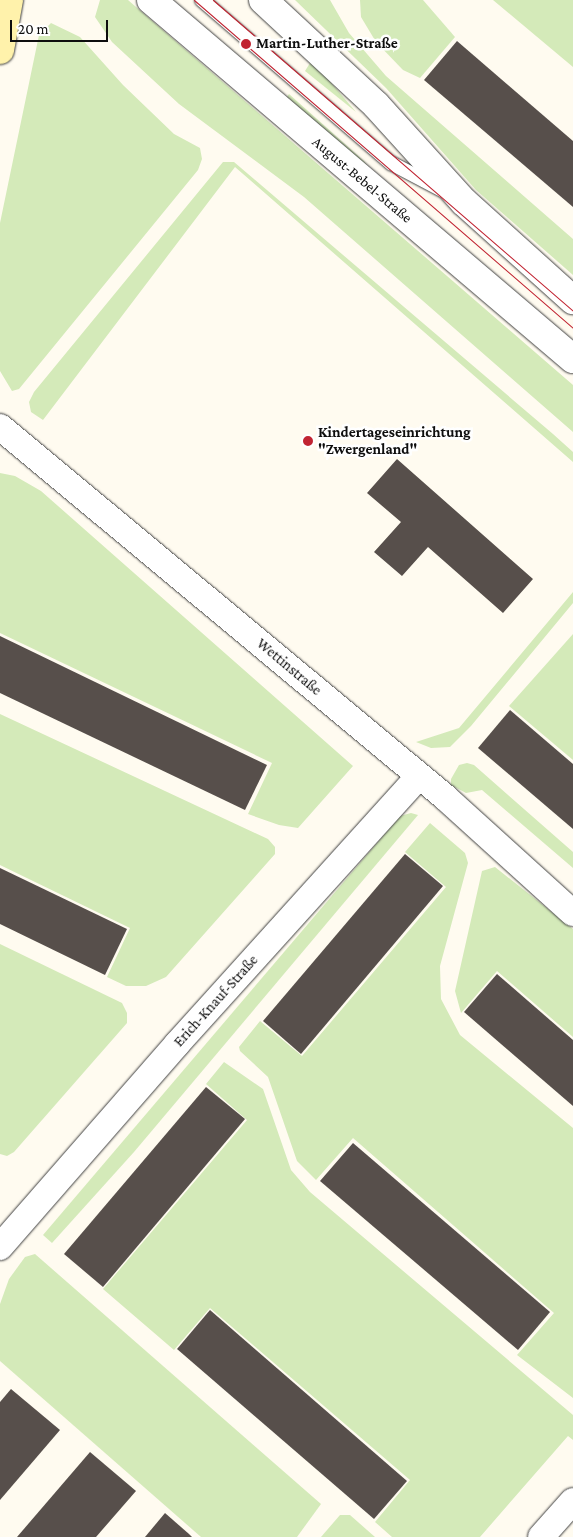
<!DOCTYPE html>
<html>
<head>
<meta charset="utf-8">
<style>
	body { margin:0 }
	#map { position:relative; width:573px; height:1537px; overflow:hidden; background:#fffbf0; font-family:"Crimson Pro",serif }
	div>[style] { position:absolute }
	.green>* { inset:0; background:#d4eab9 }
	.building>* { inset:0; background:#574f4b }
	.roads { filter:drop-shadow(0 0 1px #414141) drop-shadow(0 0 1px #414141) }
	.service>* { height:14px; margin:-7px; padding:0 7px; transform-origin:7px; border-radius:7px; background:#fff }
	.minor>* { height:26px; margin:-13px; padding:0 13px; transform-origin:13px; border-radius:13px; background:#fff }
	.tertiary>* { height:28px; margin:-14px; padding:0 14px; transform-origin:14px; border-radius:14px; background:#fff }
	.secondary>* { height:28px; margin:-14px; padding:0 14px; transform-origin:14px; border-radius:14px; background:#fff2ab }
	.tram>* { height:1px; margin:-0.5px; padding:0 0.5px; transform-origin:0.5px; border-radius:0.5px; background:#c12432 }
	.dots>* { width:14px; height:14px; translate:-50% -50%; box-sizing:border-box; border:2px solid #fff; border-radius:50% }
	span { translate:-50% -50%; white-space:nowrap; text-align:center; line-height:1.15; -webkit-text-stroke:5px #fff; paint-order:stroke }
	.poi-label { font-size:15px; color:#0e0e0e; font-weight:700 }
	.left { translate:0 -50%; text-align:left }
	.street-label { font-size:15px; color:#0e0e0e }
	.scale { position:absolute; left:10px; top:20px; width:98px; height:22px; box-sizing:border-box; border:2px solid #0e0e0e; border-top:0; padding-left:6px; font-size:15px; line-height:18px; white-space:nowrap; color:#0e0e0e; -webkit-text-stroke:4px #fff; paint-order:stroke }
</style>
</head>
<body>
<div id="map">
	<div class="green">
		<div style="clip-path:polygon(100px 0,128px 0,573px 385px,573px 432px,304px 197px,179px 104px,112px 42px,95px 17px)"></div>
		<div style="clip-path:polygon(295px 0,330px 0,349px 33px,386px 76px,573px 239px,573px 275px,476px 190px,386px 88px)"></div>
		<div style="clip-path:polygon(360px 0,423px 0,455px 37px,420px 78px,403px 70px,376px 42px,361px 17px)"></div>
		<div style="clip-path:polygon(493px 0,573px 0,573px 67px)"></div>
		<div style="clip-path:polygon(51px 23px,80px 37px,123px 85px,174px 134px,200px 148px,202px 159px,198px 170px,19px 389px,12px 391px,0 371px,0 223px,39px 35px)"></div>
		<div style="clip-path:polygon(310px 63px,327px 78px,356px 112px,305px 71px)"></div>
		<div style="clip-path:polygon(289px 94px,364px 161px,369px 168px,283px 103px)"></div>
		<div style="clip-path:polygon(223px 162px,234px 162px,553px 434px,573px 452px,573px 462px,235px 167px,43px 420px,31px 412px,29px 402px,34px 392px)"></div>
		<div style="clip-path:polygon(0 473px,15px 476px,41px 491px,353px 766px,298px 828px,279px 825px,248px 814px,272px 763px,0 633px)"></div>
		<div style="clip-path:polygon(573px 592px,573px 603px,471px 726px,450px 747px,431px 748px,416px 742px,459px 728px)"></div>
		<div style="clip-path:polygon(573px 634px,573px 760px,509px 706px)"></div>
		<div style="clip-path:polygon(0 714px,268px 839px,275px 847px,275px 854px,166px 977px,146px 986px,126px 986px,107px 977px,130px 928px,0 865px)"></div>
		<div style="clip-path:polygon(467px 763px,474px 765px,573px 852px,573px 868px,482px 790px,466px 793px,451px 785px,451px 779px,459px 765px)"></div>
		<div style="clip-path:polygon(411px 813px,418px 815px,134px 1152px,52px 1243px,43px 1235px,400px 816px)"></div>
		<div style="clip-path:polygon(430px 823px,465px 853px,468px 863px,440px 966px,441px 999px,460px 1035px,573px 1128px,573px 1398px,517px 1355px,554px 1313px,353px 1138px,316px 1180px,297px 1161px,268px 1077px,240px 1051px,239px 1047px,260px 1021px,302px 1056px,446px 887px,405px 852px)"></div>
		<div style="clip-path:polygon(495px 867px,573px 929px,573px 1037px,497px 971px,461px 1013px,455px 991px,482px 871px)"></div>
		<div style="clip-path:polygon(0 944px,122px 1003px,127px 1013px,127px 1023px,14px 1152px,7px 1156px,0 1154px)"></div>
		<div style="clip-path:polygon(224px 1062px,263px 1089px,291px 1170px,310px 1192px,573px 1415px,573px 1440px,568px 1436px,480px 1537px,392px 1537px,375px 1522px,410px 1480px,210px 1308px,174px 1350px,103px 1289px,247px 1120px,206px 1084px)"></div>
		<div style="clip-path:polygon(35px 1254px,321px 1504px,297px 1537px,201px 1537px,0 1361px,0 1304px,9px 1279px,25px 1257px)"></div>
		<div style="clip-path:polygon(340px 1515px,350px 1515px,375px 1537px,321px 1537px)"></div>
	</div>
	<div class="building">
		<div style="clip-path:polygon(457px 41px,573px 141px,573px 207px,424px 80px)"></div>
		<div style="clip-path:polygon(397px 459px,533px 579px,503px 613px,428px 547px,402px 576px,374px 552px,401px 522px,367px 493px)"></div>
		<div style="clip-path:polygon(0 636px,267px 765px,245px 810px,0 693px)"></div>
		<div style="clip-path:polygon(510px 710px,573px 764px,573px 829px,478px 748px)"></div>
		<div style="clip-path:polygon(405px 854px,443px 886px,301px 1054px,263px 1021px)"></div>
		<div style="clip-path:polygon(0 868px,127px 929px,105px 975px,0 924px)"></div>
		<div style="clip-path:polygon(497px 974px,573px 1040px,573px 1106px,464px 1012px)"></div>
		<div style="clip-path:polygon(206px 1087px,245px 1119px,103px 1287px,64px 1254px)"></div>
		<div style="clip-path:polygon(353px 1143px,550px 1312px,518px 1350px,320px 1181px)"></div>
		<div style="clip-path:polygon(210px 1310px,407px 1481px,374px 1519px,177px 1349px)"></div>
		<div style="clip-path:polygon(11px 1389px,60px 1430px,0 1500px,0 1402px)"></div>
		<div style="clip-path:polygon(90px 1452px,136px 1491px,96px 1537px,17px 1537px)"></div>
		<div style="clip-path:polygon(165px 1513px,189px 1534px,192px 1537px,145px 1537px)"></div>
	</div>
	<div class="roads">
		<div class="service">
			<div style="left:202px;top:0;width:250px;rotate:40.8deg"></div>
			<div style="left:391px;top:163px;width:60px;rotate:27.8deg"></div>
		</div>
		<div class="minor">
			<div style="left:0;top:427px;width:580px;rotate:39.75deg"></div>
			<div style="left:446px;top:798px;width:171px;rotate:42.2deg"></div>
			<div style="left:0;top:1247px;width:269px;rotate:-48.9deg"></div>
			<div style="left:177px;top:1044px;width:361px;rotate:-47.9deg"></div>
			<div style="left:541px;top:1537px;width:48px;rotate:-48.4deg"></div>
		</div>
		<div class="tertiary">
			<div style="left:151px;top:0;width:554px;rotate:40.39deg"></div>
			<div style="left:263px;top:0;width:154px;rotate:42.9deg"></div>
			<div style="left:376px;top:105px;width:131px;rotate:47.8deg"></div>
			<div style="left:464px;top:202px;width:147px;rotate:42deg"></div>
		</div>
		<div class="secondary">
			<div style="left:0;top:50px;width:51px;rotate:-79.8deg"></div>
		</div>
	</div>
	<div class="tram">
		<div style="left:194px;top:0;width:501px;rotate:40.87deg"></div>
		<div style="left:213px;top:0;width:476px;rotate:40.8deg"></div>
	</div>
	<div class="dots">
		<div style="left:246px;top:44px;background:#c12432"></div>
		<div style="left:308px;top:441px;background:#c12432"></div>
	</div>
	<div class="poi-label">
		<span class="left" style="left:256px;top:44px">Martin-Luther-Straße</span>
		<span class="left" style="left:318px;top:441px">Kindertageseinrichtung<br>"Zwergenland"</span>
	</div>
	<div class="street-label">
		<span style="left:362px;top:180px;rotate:40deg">August-Bebel-Straße</span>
		<span style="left:289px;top:667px;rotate:40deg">Wettinstraße</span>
		<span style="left:216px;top:1001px;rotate:-48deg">Erich-Knauf-Straße</span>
	</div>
	<div class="scale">20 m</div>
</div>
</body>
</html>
